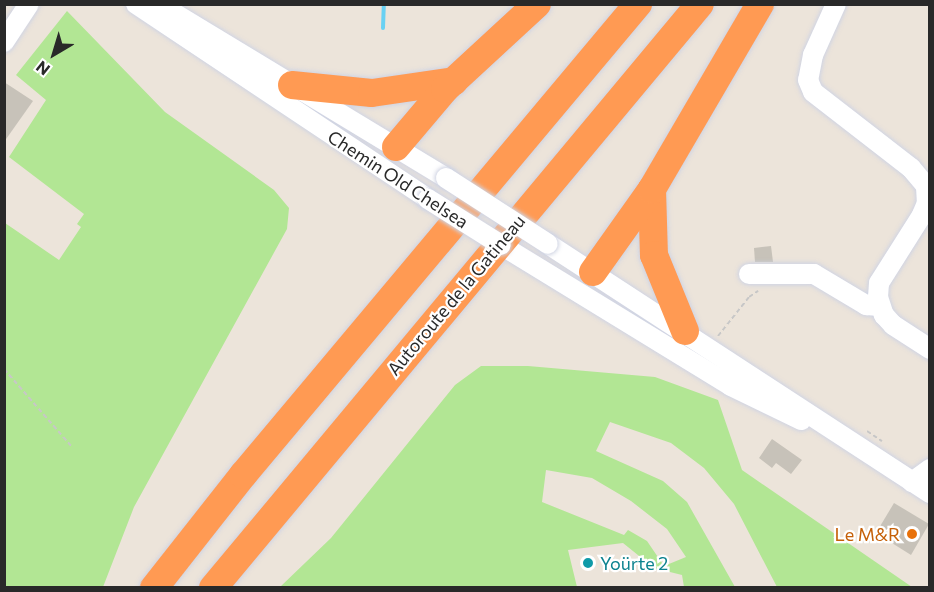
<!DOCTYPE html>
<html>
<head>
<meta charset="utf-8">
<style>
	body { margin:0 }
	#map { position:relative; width:934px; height:592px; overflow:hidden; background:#ece4da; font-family:Commissioner,sans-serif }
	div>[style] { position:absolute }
	.green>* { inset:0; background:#b2e694 }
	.stream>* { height:4px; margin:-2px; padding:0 2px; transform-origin:2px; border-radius:2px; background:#69d1f3 }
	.building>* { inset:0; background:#c7c2b9 }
	.path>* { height:2px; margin-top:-1px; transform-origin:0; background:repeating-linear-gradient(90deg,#c7c7c7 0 4.5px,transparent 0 7.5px) }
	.roads { filter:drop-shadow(0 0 2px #d0d4e3) drop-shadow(0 0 2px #d0d4e3) }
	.minor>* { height:20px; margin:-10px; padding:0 10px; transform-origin:10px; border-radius:10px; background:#fff }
	.highway>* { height:28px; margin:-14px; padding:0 14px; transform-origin:14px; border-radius:14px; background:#ff9a53 }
	.bridges { filter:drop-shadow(0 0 2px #d0d4e3) drop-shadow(0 0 2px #d0d4e3) }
	.minor-bridge>* { height:20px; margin:-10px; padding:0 10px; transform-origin:10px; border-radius:10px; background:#fff }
	.dots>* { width:16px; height:16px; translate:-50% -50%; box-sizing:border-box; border:3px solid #fff; border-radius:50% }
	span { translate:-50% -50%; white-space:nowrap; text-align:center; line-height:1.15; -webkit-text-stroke:4.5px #fff; paint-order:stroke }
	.street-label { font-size:18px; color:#292929 }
	.food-label { font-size:18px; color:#c56008 }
	.right { translate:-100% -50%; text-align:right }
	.culture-label { font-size:18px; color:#0d838f }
	.left { translate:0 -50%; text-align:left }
	.frame { position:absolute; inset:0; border:6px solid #292929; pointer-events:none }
	.north { position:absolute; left:24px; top:24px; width:60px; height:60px; -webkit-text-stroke:4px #fff; paint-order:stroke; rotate:218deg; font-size:16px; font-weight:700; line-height:24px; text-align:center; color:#292929 }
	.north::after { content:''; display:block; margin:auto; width:21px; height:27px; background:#292929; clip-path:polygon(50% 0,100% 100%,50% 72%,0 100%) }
</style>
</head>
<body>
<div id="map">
	<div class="green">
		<div style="clip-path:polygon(67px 11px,165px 112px,274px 190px,289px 208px,287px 229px,134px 507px,103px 587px,5px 587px,5px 223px,59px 260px,81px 227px,77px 224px,84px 214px,9px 157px,46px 100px,16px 75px)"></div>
		<div style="clip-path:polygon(evenodd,481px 366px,528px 366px,655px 377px,718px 400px,742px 470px,912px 587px,777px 587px,734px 504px,704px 468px,671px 443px,610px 422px,596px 451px,663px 481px,687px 502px,735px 587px,684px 587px,682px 575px,654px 568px,623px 543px,568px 550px,577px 587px,280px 587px,331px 538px,455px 385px,481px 366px,546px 470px,592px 478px,631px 501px,667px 529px,686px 557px,664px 566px,647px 541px,628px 530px,624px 535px,542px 502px,546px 470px)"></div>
	</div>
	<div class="stream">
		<div style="left:383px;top:28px;width:24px;rotate:-88deg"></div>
	</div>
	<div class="building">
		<div style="clip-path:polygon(4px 82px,33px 101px,4px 142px)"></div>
		<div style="clip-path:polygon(771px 246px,773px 262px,755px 262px,754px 248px)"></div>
		<div style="clip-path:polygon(772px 439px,802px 460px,791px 474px,776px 463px,772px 468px,759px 458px)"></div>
		<div style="clip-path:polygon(894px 503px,929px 524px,911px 555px,876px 533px)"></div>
	</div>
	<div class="path">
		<div style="left:718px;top:336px;width:50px;rotate:-51.5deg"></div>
		<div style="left:749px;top:297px;width:11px;rotate:-34deg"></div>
		<div style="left:4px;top:369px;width:105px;rotate:48.9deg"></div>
		<div style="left:867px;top:431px;width:18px;rotate:34deg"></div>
	</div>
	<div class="roads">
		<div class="minor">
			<div style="left:136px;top:4px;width:351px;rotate:33.7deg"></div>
			<div style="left:159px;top:4px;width:336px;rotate:31.2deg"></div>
			<div style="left:836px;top:4px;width:56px;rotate:114.3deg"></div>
			<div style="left:813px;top:55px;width:25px;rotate:101deg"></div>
			<div style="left:808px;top:80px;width:13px;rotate:67deg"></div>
			<div style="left:813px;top:92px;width:124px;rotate:37.8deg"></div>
			<div style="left:911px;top:168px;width:23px;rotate:50deg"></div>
			<div style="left:926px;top:186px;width:17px;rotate:87deg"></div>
			<div style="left:927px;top:203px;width:13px;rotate:113deg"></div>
			<div style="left:922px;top:215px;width:80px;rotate:122.3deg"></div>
			<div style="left:879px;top:283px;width:14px;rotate:94deg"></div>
			<div style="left:878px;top:297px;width:19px;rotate:72deg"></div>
			<div style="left:884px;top:315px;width:13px;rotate:48deg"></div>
			<div style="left:893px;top:325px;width:44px;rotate:33deg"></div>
			<div style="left:4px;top:42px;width:45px;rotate:-56.7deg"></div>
			<div style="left:548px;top:244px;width:456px;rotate:33.1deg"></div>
			<div style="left:501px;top:245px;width:270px;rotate:31.5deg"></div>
			<div style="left:731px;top:386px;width:78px;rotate:25.9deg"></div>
			<div style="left:749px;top:274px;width:65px"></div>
			<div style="left:814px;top:274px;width:61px;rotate:30.8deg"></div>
			<div style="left:866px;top:305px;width:14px;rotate:4deg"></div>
			<div style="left:912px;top:482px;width:22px;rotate:-36deg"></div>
		</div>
		<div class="highway">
			<div style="left:292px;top:85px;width:80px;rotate:5.7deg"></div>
			<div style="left:372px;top:93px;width:83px;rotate:-8.3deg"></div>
			<div style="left:396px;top:147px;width:76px;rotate:-49.8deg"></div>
			<div style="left:445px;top:89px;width:125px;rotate:-42.7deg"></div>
			<div style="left:652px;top:189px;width:66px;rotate:88.3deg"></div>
			<div style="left:654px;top:255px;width:82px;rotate:67.8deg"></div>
			<div style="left:593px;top:272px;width:102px;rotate:-54.6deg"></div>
			<div style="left:652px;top:189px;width:214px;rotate:-59.7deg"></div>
			<div style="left:154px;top:588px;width:144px;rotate:-51.8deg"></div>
			<div style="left:243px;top:475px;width:615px;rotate:-50.02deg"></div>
			<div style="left:213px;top:588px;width:760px;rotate:-50.18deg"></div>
		</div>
	</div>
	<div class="bridges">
		<div class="minor-bridge">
			<div style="left:446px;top:178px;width:121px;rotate:32.9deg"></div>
			<div style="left:428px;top:199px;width:86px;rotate:32.2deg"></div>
		</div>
	</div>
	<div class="dots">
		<div style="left:912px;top:534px;background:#e8710a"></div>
		<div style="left:588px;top:563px;background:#0f9aa8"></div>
	</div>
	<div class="street-label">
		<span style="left:398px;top:179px;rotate:33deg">Chemin Old Chelsea</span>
		<span style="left:456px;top:295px;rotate:-50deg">Autoroute de la Gatineau</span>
	</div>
	<div class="food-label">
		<span class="right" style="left:900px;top:534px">Le M&amp;R</span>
	</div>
	<div class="culture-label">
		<span class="left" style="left:600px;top:563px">Yoürte 2</span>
	</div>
	<div class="frame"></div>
	<div class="north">N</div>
</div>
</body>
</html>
